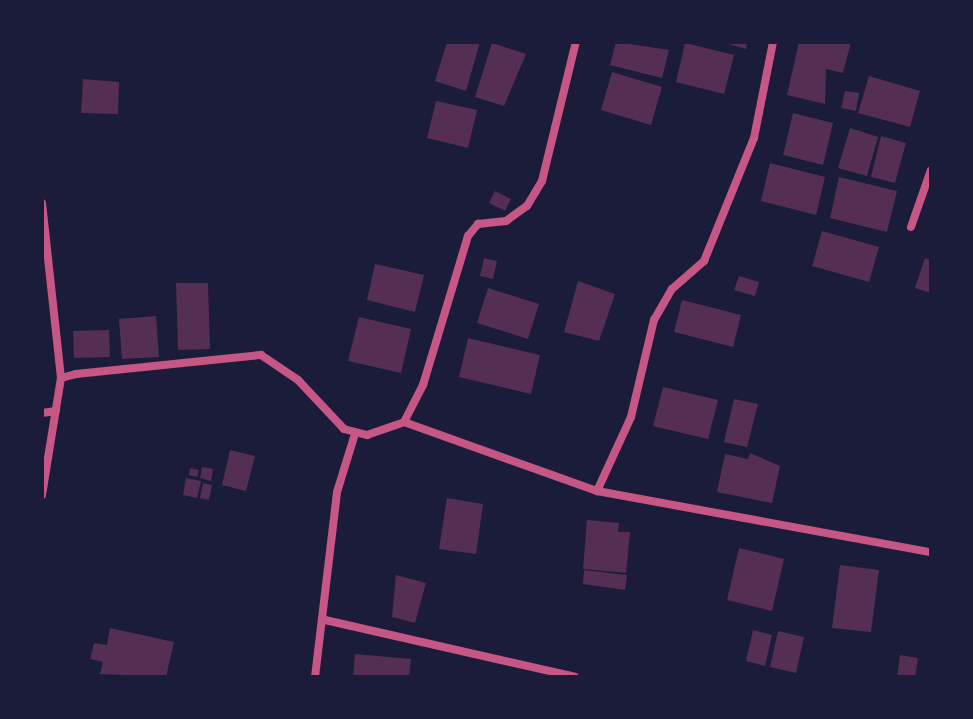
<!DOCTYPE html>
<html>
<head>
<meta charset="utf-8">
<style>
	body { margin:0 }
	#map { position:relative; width:973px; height:719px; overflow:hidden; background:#1b1b3a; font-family:"Fira Sans",sans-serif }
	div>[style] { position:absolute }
	.building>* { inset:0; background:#542f53 }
	.minor>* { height:8px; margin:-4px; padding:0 4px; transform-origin:4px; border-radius:4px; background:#c65784 }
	span { translate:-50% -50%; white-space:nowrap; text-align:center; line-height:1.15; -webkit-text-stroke:8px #1b1b3a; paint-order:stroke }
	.frame { position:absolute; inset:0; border:44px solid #1b1b3a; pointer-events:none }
</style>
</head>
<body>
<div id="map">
	<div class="building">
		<div style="clip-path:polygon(447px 42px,480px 42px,466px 91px,435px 81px)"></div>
		<div style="clip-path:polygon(616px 42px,669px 50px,662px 78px,610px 65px)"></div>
		<div style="clip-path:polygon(721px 42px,747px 42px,746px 49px)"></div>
		<div style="clip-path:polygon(799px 42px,851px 42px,843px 73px,826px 69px,825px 104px,787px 95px)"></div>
		<div style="clip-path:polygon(492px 43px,526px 54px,504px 106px,475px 97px)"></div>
		<div style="clip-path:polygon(685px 43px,734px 55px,724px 94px,676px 82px)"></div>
		<div style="clip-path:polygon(612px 72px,662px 87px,651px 125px,601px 110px)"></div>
		<div style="clip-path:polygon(869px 76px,920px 91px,910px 127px,858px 113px)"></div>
		<div style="clip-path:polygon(83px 79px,119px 82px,118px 114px,81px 113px)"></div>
		<div style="clip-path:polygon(845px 91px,859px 93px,856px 111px,841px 108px)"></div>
		<div style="clip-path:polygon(436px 101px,477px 110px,468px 148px,427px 138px)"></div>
		<div style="clip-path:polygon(793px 113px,833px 123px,823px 165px,783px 155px)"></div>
		<div style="clip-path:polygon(850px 128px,878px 137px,867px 176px,838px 168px)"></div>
		<div style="clip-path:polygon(881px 136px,906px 143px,895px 183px,871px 177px)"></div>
		<div style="clip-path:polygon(770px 163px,825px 177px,816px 215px,761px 201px)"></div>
		<div style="clip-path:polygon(839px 177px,897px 191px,887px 232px,830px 218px)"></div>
		<div style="clip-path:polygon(495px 191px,511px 199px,505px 211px,489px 203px)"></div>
		<div style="clip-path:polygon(822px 231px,879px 247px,869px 282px,812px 266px)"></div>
		<div style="clip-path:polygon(484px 258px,497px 261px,493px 279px,480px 276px)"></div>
		<div style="clip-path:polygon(925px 258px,931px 260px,931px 293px,915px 288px)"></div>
		<div style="clip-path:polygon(375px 264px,424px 275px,415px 312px,367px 300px)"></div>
		<div style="clip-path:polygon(739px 276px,759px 282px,755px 296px,734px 290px)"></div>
		<div style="clip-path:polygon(578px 281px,615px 294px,599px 341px,564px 332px)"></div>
		<div style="clip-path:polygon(176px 283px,208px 283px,210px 349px,178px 350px)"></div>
		<div style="clip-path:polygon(488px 288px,539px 304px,528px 339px,477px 323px)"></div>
		<div style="clip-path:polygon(682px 300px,741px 315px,733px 347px,674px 332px)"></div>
		<div style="clip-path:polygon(156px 316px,159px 357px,122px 359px,119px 319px)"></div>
		<div style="clip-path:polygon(359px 317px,411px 329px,401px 373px,348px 361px)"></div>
		<div style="clip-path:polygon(109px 330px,110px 357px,74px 358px,73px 331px)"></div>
		<div style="clip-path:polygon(468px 338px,540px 355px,531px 394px,459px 377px)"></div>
		<div style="clip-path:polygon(663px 387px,718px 400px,708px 439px,653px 426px)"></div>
		<div style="clip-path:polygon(734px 399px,758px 404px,747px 447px,724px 442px)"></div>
		<div style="clip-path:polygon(230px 450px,255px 456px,246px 491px,222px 485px)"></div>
		<div style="clip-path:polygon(750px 453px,780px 466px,772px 503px,717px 492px,725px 454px,748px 459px)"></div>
		<div style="clip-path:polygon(202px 467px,213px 469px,211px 481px,200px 478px)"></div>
		<div style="clip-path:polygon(190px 468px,199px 470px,197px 477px,189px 475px)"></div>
		<div style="clip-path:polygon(186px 478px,201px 481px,197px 498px,183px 495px)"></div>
		<div style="clip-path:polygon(203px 483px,212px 485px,209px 500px,200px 498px)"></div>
		<div style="clip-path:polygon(447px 498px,483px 504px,476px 554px,439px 549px)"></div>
		<div style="clip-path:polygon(587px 520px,619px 523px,618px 532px,630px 532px,626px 573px,583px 569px)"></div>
		<div style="clip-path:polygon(739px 548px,784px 559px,772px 611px,727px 600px)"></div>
		<div style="clip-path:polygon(840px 565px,879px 570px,871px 632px,832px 628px)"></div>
		<div style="clip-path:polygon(584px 570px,627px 575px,625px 590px,583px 584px)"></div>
		<div style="clip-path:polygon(396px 575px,426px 583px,415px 623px,392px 617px)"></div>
		<div style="clip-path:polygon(110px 628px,174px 642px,166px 677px,100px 674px,103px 662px,90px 659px,94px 643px,107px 645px)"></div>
		<div style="clip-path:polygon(753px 630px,772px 635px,765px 666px,746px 661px)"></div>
		<div style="clip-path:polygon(778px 631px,804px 637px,796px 673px,770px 667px)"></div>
		<div style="clip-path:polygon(355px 654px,411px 659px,409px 677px,353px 677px)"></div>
		<div style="clip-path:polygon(900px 655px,918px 658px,915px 677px,897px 677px)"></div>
	</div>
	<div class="minor">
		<div style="left:42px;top:203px;width:176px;rotate:83.8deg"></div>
		<div style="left:911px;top:227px;width:60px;rotate:-70.7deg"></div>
		<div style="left:42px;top:413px;width:14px;rotate:-8deg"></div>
		<div style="left:404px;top:422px;width:205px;rotate:19.7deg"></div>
		<div style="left:597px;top:491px;width:81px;rotate:-65.3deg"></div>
		<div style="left:631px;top:417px;width:100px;rotate:-76.7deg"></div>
		<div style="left:654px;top:320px;width:36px;rotate:-60deg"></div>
		<div style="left:672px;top:289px;width:43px;rotate:-41.2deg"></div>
		<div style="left:704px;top:261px;width:133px;rotate:-67.9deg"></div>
		<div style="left:754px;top:138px;width:98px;rotate:-78.8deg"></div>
		<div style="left:597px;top:491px;width:340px;rotate:10.4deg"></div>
		<div style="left:42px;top:495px;width:119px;rotate:-80.8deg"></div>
		<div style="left:61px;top:378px;width:16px;rotate:-15deg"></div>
		<div style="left:76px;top:374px;width:186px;rotate:-5.9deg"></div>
		<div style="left:261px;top:355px;width:45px;rotate:34deg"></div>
		<div style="left:298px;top:380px;width:67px;rotate:46.8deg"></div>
		<div style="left:344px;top:429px;width:24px;rotate:15deg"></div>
		<div style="left:367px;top:435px;width:39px;rotate:-19deg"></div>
		<div style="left:404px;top:422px;width:42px;rotate:-62.8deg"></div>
		<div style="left:423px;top:385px;width:156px;rotate:-73.2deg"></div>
		<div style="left:468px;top:236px;width:16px;rotate:-50deg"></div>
		<div style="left:478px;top:224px;width:28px;rotate:-6deg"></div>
		<div style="left:506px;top:221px;width:26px;rotate:-36deg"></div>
		<div style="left:527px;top:206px;width:29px;rotate:-59deg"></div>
		<div style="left:542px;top:181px;width:143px;rotate:-76.3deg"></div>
		<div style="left:325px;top:620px;width:256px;rotate:12.8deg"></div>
		<div style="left:315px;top:677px;width:186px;rotate:-83.2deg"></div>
		<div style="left:337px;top:492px;width:61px;rotate:-72.8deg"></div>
	</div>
	<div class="frame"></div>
</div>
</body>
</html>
